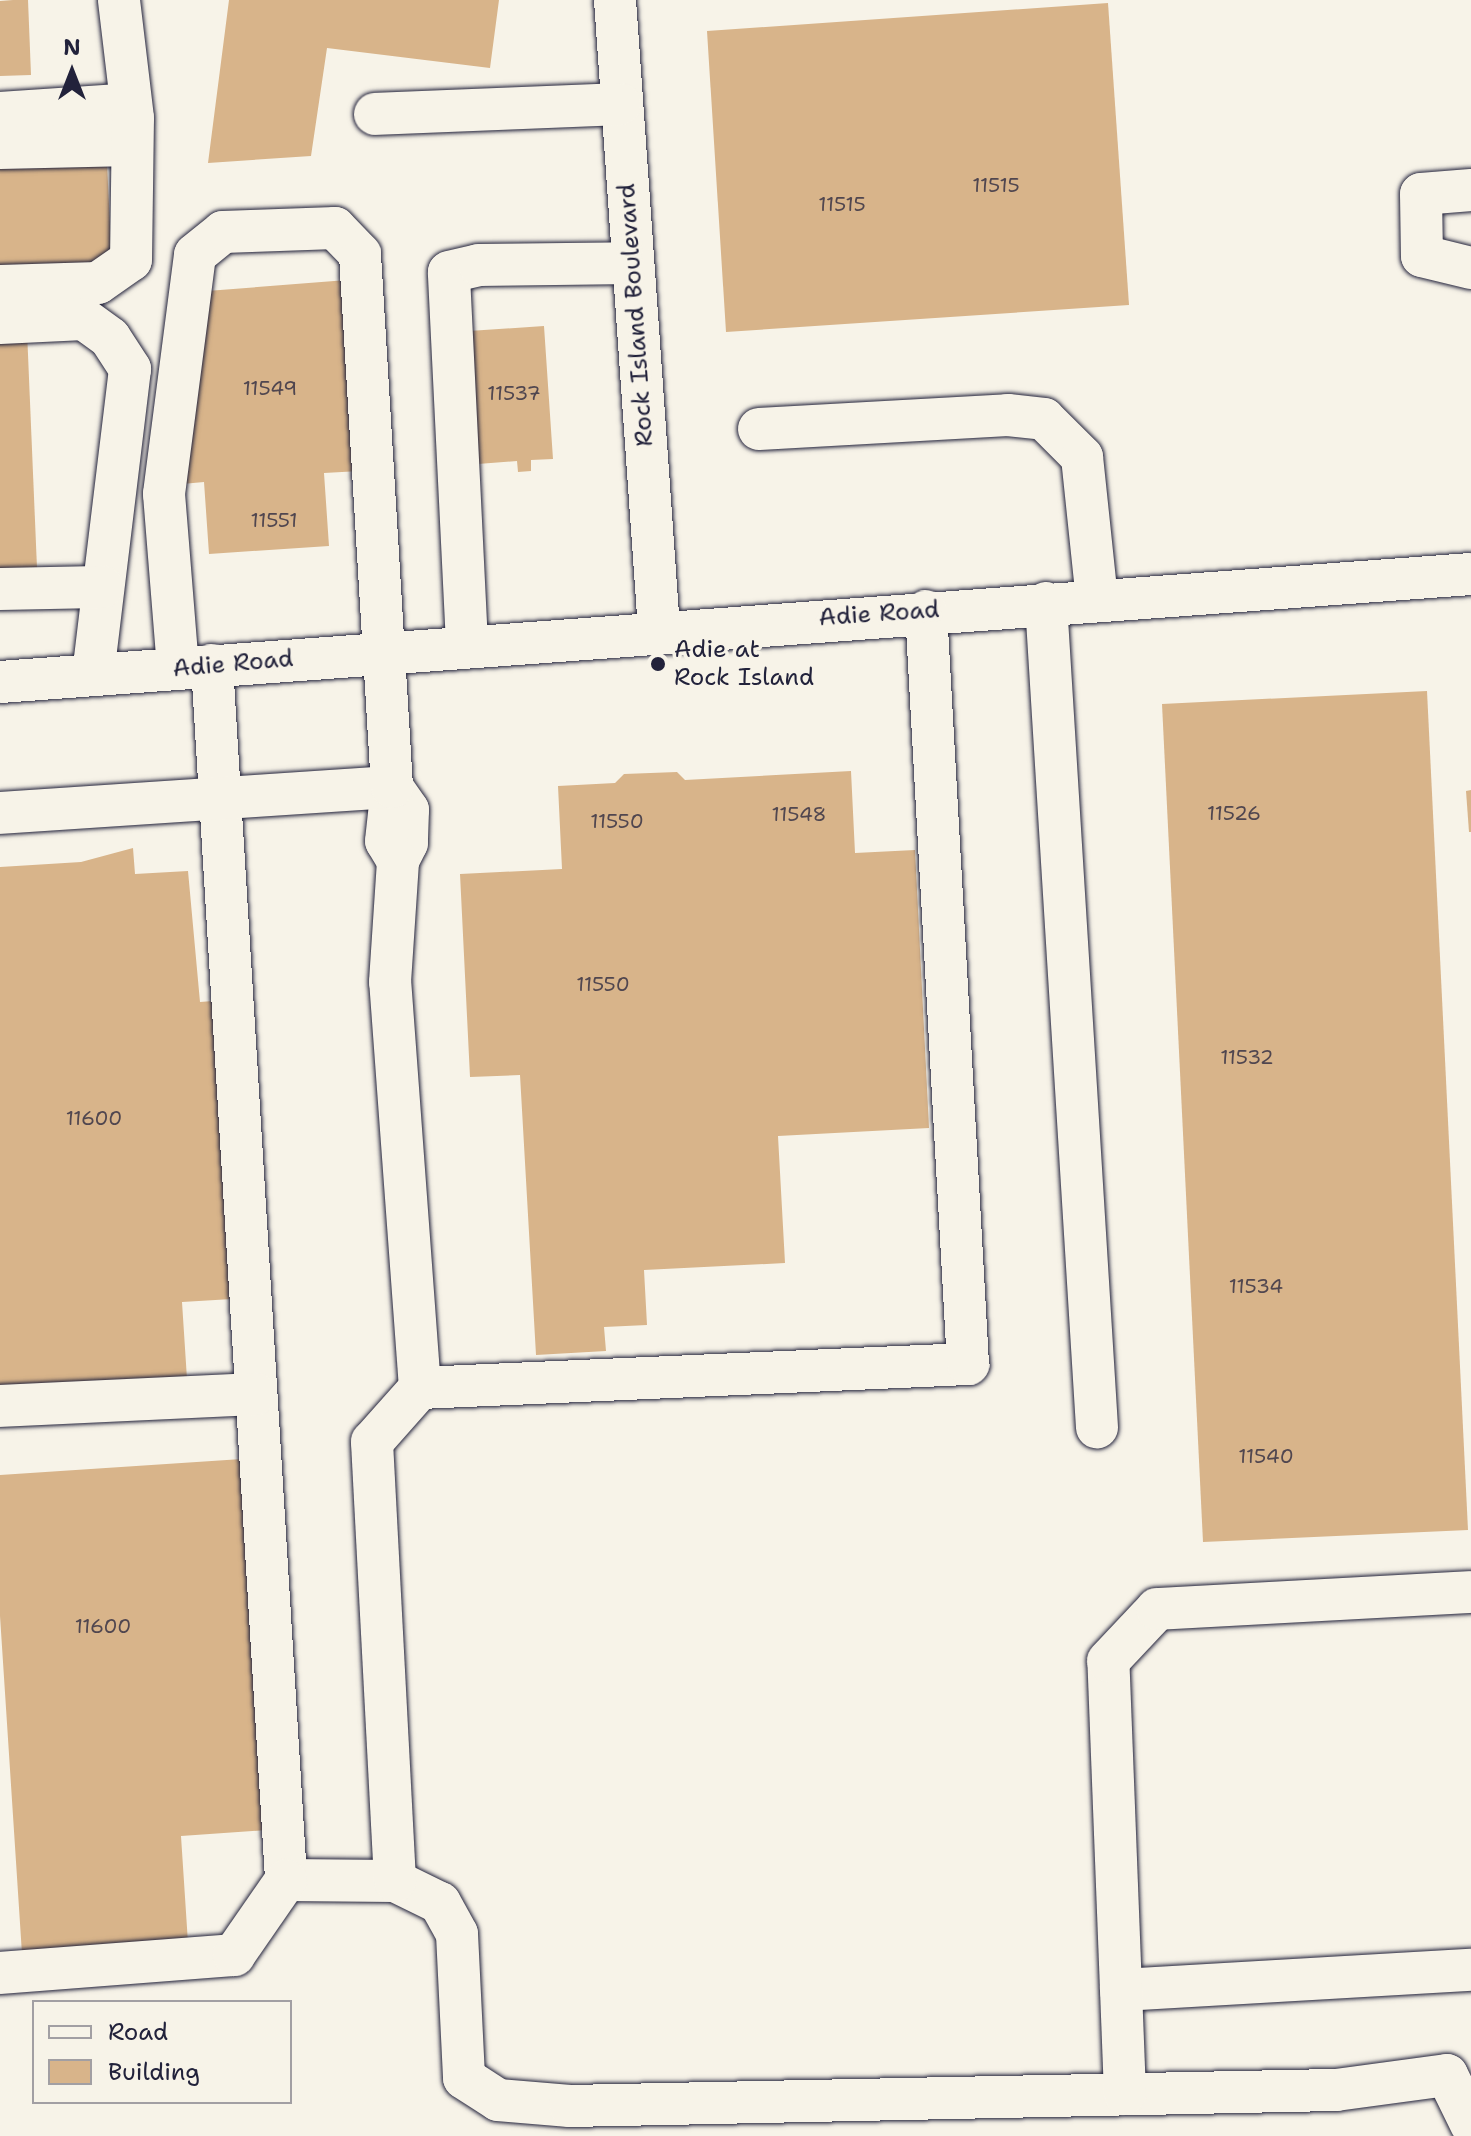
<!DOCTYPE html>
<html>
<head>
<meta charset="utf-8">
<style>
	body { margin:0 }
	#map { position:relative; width:1471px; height:2136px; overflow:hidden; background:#f7f3e8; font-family:"Shantell Sans",sans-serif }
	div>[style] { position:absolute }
	.building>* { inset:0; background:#d8b48a }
	.roads { filter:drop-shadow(0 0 2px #22223b) drop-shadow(0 0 2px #22223b) }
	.minor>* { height:42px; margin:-21px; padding:0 21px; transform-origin:21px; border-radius:21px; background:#f7f3e8 }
	.dots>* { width:22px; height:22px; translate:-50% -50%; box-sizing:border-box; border:4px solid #f7f3e8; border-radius:50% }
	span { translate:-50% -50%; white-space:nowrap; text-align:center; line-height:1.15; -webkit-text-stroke:7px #f7f3e8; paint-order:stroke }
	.number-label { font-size:20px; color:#50464f }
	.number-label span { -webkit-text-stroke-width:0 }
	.street-label { font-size:24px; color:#22223b }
	.poi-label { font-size:24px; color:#22223b }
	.left { translate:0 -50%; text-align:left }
	.legend { position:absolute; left:32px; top:2000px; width:260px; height:104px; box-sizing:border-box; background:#f7f3e8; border:2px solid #a29fa3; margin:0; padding:10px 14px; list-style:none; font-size:24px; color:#22223b }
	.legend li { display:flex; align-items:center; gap:16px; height:40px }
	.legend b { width:40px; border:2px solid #a29fa3 }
	.north { position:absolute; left:32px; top:32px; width:80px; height:80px; -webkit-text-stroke:6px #f7f3e8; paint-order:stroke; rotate:0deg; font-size:22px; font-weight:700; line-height:32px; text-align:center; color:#22223b }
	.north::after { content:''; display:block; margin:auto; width:28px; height:36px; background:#22223b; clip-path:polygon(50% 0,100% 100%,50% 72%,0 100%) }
</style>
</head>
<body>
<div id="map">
	<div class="building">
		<div style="clip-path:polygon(13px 0,28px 0,31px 75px,0 76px,0 1px)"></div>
		<div style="clip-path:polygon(229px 0,499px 0,490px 68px,327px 48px,311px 156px,208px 163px)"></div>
		<div style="clip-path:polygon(1108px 3px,1129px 305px,726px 332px,707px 31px)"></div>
		<div style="clip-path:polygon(107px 163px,112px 266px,0 270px,0 167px)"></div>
		<div style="clip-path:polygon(347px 280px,360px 471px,324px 473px,329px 546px,209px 554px,204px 482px,182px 484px,207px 291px)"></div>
		<div style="clip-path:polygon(544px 326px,553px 459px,531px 460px,531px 471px,518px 472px,517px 461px,478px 464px,469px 331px)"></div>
		<div style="clip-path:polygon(27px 331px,37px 568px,0 570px,0 332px)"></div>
		<div style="clip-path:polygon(1427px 691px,1468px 1530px,1203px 1542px,1162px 704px)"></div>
		<div style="clip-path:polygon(851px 771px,855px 853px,915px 850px,929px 1128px,778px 1136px,785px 1263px,644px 1270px,647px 1325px,604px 1327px,606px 1351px,536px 1355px,520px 1075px,470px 1077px,460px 874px,562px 869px,558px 786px,615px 783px,624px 774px,677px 772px,685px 780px)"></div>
		<div style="clip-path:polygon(1471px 790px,1471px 832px,1469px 832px,1466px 791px)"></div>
		<div style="clip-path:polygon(133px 848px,135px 874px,188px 871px,200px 1002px,213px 1001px,232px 1299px,182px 1302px,187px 1379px,0 1391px,0 867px,81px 862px)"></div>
		<div style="clip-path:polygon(242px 1459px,267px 1830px,181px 1836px,188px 1943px,22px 1954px,0 1616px,0 1475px)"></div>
	</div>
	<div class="roads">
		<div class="minor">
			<div style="left:615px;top:0;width:631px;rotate:86deg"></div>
			<div style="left:0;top:113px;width:131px;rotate:-3.9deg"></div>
			<div style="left:375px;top:114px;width:245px;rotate:-2.3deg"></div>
			<div style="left:0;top:148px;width:132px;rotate:-1.3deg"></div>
			<div style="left:1471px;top:190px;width:50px;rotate:175.4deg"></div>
			<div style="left:1421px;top:194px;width:62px;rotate:89.1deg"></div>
			<div style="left:1422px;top:256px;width:50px;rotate:13.8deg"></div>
			<div style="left:0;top:286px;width:98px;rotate:-1.8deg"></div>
			<div style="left:98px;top:283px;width:40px;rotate:-34.9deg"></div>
			<div style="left:131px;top:260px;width:142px;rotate:-89.2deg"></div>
			<div style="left:133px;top:118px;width:119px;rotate:-96.8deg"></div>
			<div style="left:0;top:323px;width:84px;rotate:-2.7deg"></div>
			<div style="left:84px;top:319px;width:32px;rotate:36deg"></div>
			<div style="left:110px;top:338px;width:37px;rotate:57deg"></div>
			<div style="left:130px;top:369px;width:308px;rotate:96.9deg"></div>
			<div style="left:759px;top:429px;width:249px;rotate:-3.2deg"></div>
			<div style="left:1008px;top:415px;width:36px;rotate:6deg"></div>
			<div style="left:1044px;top:419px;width:54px;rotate:45deg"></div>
			<div style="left:1082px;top:457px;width:143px;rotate:84deg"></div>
			<div style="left:0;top:589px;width:103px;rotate:-1.1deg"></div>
			<div style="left:1046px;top:603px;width:826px;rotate:86.46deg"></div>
			<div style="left:467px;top:644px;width:372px;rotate:-92.8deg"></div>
			<div style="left:449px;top:272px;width:31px;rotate:-13deg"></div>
			<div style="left:479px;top:265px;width:153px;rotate:-0.7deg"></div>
			<div style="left:212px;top:665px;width:1217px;rotate:86.51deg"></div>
			<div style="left:286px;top:1880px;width:109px;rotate:0.5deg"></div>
			<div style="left:395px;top:1881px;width:50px;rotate:26.1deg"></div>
			<div style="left:440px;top:1903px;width:35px;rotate:61deg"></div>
			<div style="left:457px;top:1934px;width:144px;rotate:87.2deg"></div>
			<div style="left:464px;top:2078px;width:40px;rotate:32.9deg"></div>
			<div style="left:498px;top:2100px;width:72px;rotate:4.8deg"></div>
			<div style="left:570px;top:2106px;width:766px;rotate:-1.2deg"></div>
			<div style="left:1336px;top:2090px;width:112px;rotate:-7.7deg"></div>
			<div style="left:1447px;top:2075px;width:55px;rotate:63.9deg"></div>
			<div style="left:0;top:682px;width:1475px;rotate:-4.2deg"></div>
			<div style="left:392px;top:787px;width:28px;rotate:55deg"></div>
			<div style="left:408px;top:810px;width:33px;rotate:92deg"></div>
			<div style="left:407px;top:843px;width:20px;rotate:117deg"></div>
			<div style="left:398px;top:861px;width:23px;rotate:-121deg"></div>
			<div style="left:386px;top:841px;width:54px;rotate:-83.7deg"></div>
			<div style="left:0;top:813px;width:393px;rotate:-3.8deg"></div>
			<div style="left:392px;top:787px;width:534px;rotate:-93.44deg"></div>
			<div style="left:360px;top:254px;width:36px;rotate:-134deg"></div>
			<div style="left:335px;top:228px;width:112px;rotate:178deg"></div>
			<div style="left:223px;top:232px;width:36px;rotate:141deg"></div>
			<div style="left:195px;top:255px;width:241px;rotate:97.4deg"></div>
			<div style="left:164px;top:494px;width:175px;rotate:85.4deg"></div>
			<div style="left:420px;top:1388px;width:549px;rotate:-2.51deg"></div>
			<div style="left:968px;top:1364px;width:754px;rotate:-93.19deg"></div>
			<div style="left:0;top:1406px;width:256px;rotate:-2.7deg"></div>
			<div style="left:395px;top:1881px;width:440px;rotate:-93deg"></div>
			<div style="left:372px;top:1442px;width:72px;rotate:-48.4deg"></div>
			<div style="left:420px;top:1388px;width:407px;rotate:-94.2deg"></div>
			<div style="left:390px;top:982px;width:121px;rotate:-86.2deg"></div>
			<div style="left:0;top:1973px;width:235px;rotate:-4.4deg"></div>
			<div style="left:234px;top:1955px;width:91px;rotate:-55.3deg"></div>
			<div style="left:1121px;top:1990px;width:351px;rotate:-3.3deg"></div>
			<div style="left:1125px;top:2094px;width:433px;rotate:-92.2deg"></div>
			<div style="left:1108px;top:1661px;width:71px;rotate:-46.7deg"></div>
			<div style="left:1157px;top:1609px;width:314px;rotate:-3.1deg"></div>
		</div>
	</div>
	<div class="dots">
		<div style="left:658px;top:664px;background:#22223b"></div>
	</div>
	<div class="number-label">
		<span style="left:996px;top:185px">11515</span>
		<span style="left:842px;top:204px">11515</span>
		<span style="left:270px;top:388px">11549</span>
		<span style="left:514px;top:393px">11537</span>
		<span style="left:274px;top:520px">11551</span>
		<span style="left:1234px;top:813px">11526</span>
		<span style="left:799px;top:814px">11548</span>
		<span style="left:617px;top:821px">11550</span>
		<span style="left:603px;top:984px">11550</span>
		<span style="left:1247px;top:1057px">11532</span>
		<span style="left:94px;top:1118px">11600</span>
		<span style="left:1256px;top:1286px">11534</span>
		<span style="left:1266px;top:1456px">11540</span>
		<span style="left:103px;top:1626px">11600</span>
	</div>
	<div class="street-label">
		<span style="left:636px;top:315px;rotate:-94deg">Rock Island Boulevard</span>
		<span style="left:879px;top:614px;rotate:-4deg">Adie Road</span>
		<span style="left:233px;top:664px;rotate:-5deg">Adie Road</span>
	</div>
	<div class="poi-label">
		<span class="left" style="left:674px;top:664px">Adie at<br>Rock Island</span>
	</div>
	<ul class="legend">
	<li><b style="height:10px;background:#f7f3e8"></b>Road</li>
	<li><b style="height:22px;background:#d8b48a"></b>Building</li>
	</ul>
	<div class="north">N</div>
</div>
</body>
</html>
